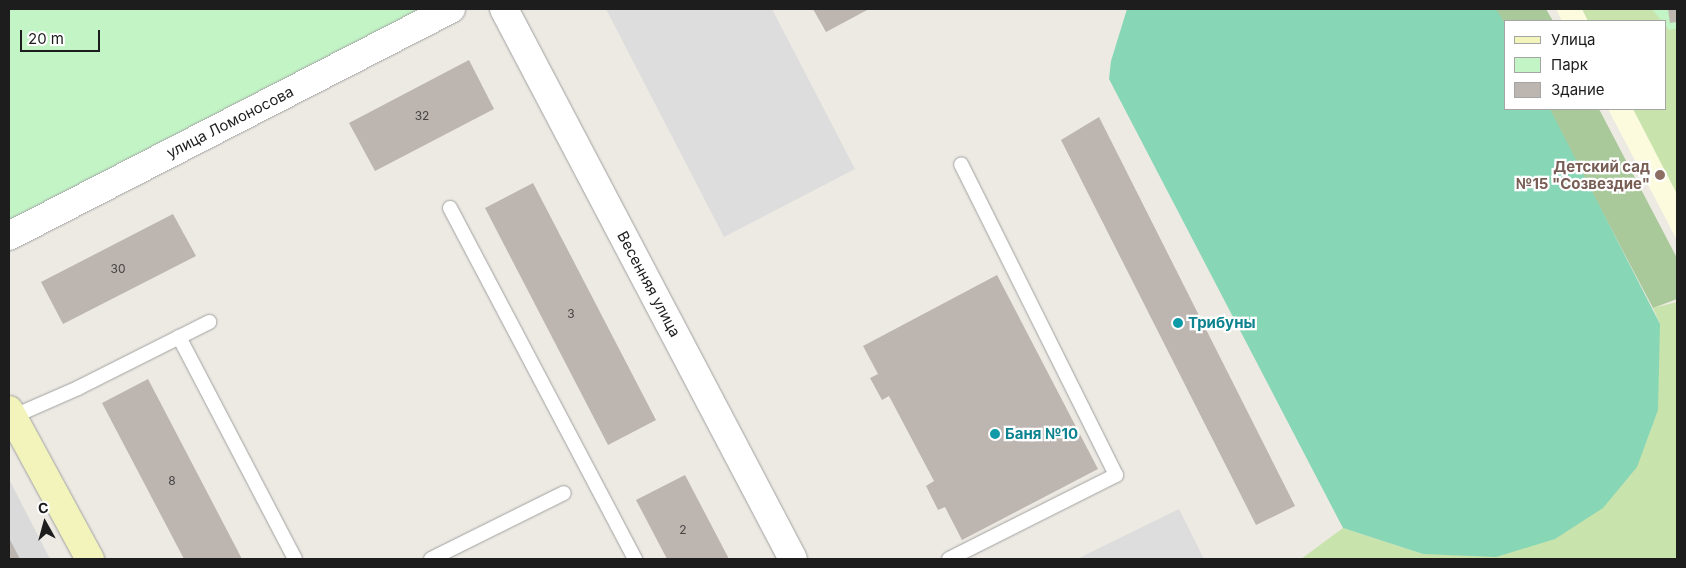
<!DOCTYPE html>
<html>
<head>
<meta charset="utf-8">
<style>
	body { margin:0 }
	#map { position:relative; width:1686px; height:568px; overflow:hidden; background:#edeae3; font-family:Inter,sans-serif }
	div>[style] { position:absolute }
	.residential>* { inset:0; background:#dbdada }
	.education>* { inset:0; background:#fcfbde }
	.grass>* { inset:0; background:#c9e3ad }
	.forest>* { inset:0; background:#aac99b }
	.park>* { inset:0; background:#c3f4c6 }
	.pitch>* { inset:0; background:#87d6b6 }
	.parking>* { inset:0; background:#ddd }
	.building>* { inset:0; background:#bdb5b0 }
	.roads { filter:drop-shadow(0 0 1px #a1a1a1) drop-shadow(0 0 1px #a1a1a1) }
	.lane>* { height:14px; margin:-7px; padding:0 7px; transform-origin:7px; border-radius:7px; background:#fff }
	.street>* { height:28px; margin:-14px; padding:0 14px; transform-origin:14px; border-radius:14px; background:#fff }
	.secondary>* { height:28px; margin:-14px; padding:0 14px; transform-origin:14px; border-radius:14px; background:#f2f4bb }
	.dots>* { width:14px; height:14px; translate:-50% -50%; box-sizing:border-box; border:2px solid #fff; border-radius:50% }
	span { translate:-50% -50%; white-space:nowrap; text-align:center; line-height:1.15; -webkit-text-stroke:4.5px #fff; paint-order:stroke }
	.number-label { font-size:12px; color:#454342 }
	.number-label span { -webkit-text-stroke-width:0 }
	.street-label { font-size:15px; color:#1d1d1d }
	.education-label { font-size:15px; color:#785e54; font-weight:700 }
	.right { translate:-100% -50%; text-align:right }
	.culture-label { font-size:15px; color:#0d838f; font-weight:700 }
	.left { translate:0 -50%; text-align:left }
	.frame { position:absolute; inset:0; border:10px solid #1d1d1d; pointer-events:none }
	.legend { position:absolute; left:1504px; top:20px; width:162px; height:90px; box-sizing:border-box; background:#fff; border:1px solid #a5a5a5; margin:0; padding:6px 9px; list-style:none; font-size:15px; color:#1d1d1d }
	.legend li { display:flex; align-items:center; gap:10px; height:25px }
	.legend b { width:25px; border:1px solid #a5a5a5 }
	.north { position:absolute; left:20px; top:498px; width:50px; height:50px; -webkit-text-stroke:4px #fff; paint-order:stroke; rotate:353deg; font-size:14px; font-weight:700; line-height:20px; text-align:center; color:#1d1d1d }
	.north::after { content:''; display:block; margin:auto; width:18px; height:22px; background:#1d1d1d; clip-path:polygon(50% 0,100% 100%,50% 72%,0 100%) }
	.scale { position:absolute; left:20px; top:30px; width:80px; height:22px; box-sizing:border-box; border:2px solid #1d1d1d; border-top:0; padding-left:6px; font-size:15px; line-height:18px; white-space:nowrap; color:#1d1d1d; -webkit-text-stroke:4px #fff; paint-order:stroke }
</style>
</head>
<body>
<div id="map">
	<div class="residential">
		<div style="clip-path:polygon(9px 479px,50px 559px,9px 559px)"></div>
	</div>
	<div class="education">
		<div style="clip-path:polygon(1556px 9px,1677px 9px,1677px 240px,1608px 109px,1665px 109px,1665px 21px,1562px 21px)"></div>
	</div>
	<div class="grass">
		<div style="clip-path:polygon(1582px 9px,1677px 9px,1677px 194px,1633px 109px,1665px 109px,1665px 21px,1588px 21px)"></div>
		<div style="clip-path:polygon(1677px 302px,1677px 559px,1301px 559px,1343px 528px,1423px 554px,1660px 324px,1653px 308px)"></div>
	</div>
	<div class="forest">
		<div style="clip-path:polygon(1495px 9px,1546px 9px,1553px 21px,1505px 21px,1505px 27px)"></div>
		<div style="clip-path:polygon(1548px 109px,1599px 109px,1677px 258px,1677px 299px,1653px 308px)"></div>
	</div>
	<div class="park">
		<div style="clip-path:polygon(9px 9px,426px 9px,9px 223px)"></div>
		<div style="clip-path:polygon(1652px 9px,1677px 9px,1677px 28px,1669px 30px)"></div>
	</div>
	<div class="pitch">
		<div style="clip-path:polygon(1127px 9px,1496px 9px,1505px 24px,1505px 109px,1550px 109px,1660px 324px,1658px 410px,1637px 467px,1603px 508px,1555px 539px,1496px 557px,1423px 554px,1343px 528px,1109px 79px,1111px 61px)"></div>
	</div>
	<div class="parking">
		<div style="clip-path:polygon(606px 9px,772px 9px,855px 169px,724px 237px)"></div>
		<div style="clip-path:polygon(1179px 509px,1204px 559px,1077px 559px)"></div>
	</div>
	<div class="building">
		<div style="clip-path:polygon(813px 9px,869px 9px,826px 32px)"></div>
		<div style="clip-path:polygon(1668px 9px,1677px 9px,1677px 22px,1670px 23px)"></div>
		<div style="clip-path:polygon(469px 60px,494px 109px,375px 171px,349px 123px)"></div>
		<div style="clip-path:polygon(1099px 117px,1295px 506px,1256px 525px,1061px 140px)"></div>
		<div style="clip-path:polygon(533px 183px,656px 420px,608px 445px,485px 208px)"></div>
		<div style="clip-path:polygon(173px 214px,196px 256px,63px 324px,41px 282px)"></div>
		<div style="clip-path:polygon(997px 275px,1098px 469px,962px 540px,945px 507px,938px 510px,926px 486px,934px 481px,889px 396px,882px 400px,870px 378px,878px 374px,863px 346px)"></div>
		<div style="clip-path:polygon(148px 379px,242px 559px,184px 559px,102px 403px)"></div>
		<div style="clip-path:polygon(685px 475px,729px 559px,667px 559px,636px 500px)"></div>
		<div style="clip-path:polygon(9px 538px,20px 559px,9px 559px)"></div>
	</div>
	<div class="roads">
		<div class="lane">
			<div style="left:450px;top:208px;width:397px;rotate:62.2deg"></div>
			<div style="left:179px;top:337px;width:250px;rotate:62.4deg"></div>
			<div style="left:12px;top:417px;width:72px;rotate:-23.7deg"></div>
			<div style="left:78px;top:388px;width:147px;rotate:-26.7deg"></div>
			<div style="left:431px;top:559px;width:148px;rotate:-26.4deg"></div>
			<div style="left:949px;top:559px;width:187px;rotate:-26.7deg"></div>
			<div style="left:1116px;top:475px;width:347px;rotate:-116.5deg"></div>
		</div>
		<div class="street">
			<div style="left:504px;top:9px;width:621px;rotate:62.28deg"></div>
			<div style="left:9px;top:236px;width:497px;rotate:-27.2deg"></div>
		</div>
		<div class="secondary">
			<div style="left:9px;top:410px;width:170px;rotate:61.5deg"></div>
		</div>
	</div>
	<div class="dots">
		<div style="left:1660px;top:175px;background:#8d6e63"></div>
		<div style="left:1178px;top:323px;background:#0f9aa8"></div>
		<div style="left:995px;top:434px;background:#0f9aa8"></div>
	</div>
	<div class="number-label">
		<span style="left:422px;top:116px">32</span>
		<span style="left:118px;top:269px">30</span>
		<span style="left:571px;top:314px">3</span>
		<span style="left:172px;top:481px">8</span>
		<span style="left:683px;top:530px">2</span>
	</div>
	<div class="street-label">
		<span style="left:230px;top:122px;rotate:-27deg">улица Ломоносова</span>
		<span style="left:649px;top:284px;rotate:62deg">Весенняя улица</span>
	</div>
	<div class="education-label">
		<span class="right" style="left:1650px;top:175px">Детский сад<br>№15 "Созвездие"</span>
	</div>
	<div class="culture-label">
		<span class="left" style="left:1188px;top:323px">Трибуны</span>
		<span class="left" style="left:1005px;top:434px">Баня №10</span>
	</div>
	<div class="frame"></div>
	<ul class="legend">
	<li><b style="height:6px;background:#f2f4bb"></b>Улица</li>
	<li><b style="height:14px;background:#c3f4c6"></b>Парк</li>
	<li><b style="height:14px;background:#bdb5b0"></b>Здание</li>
	</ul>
	<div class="north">С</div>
	<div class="scale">20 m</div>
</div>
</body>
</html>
